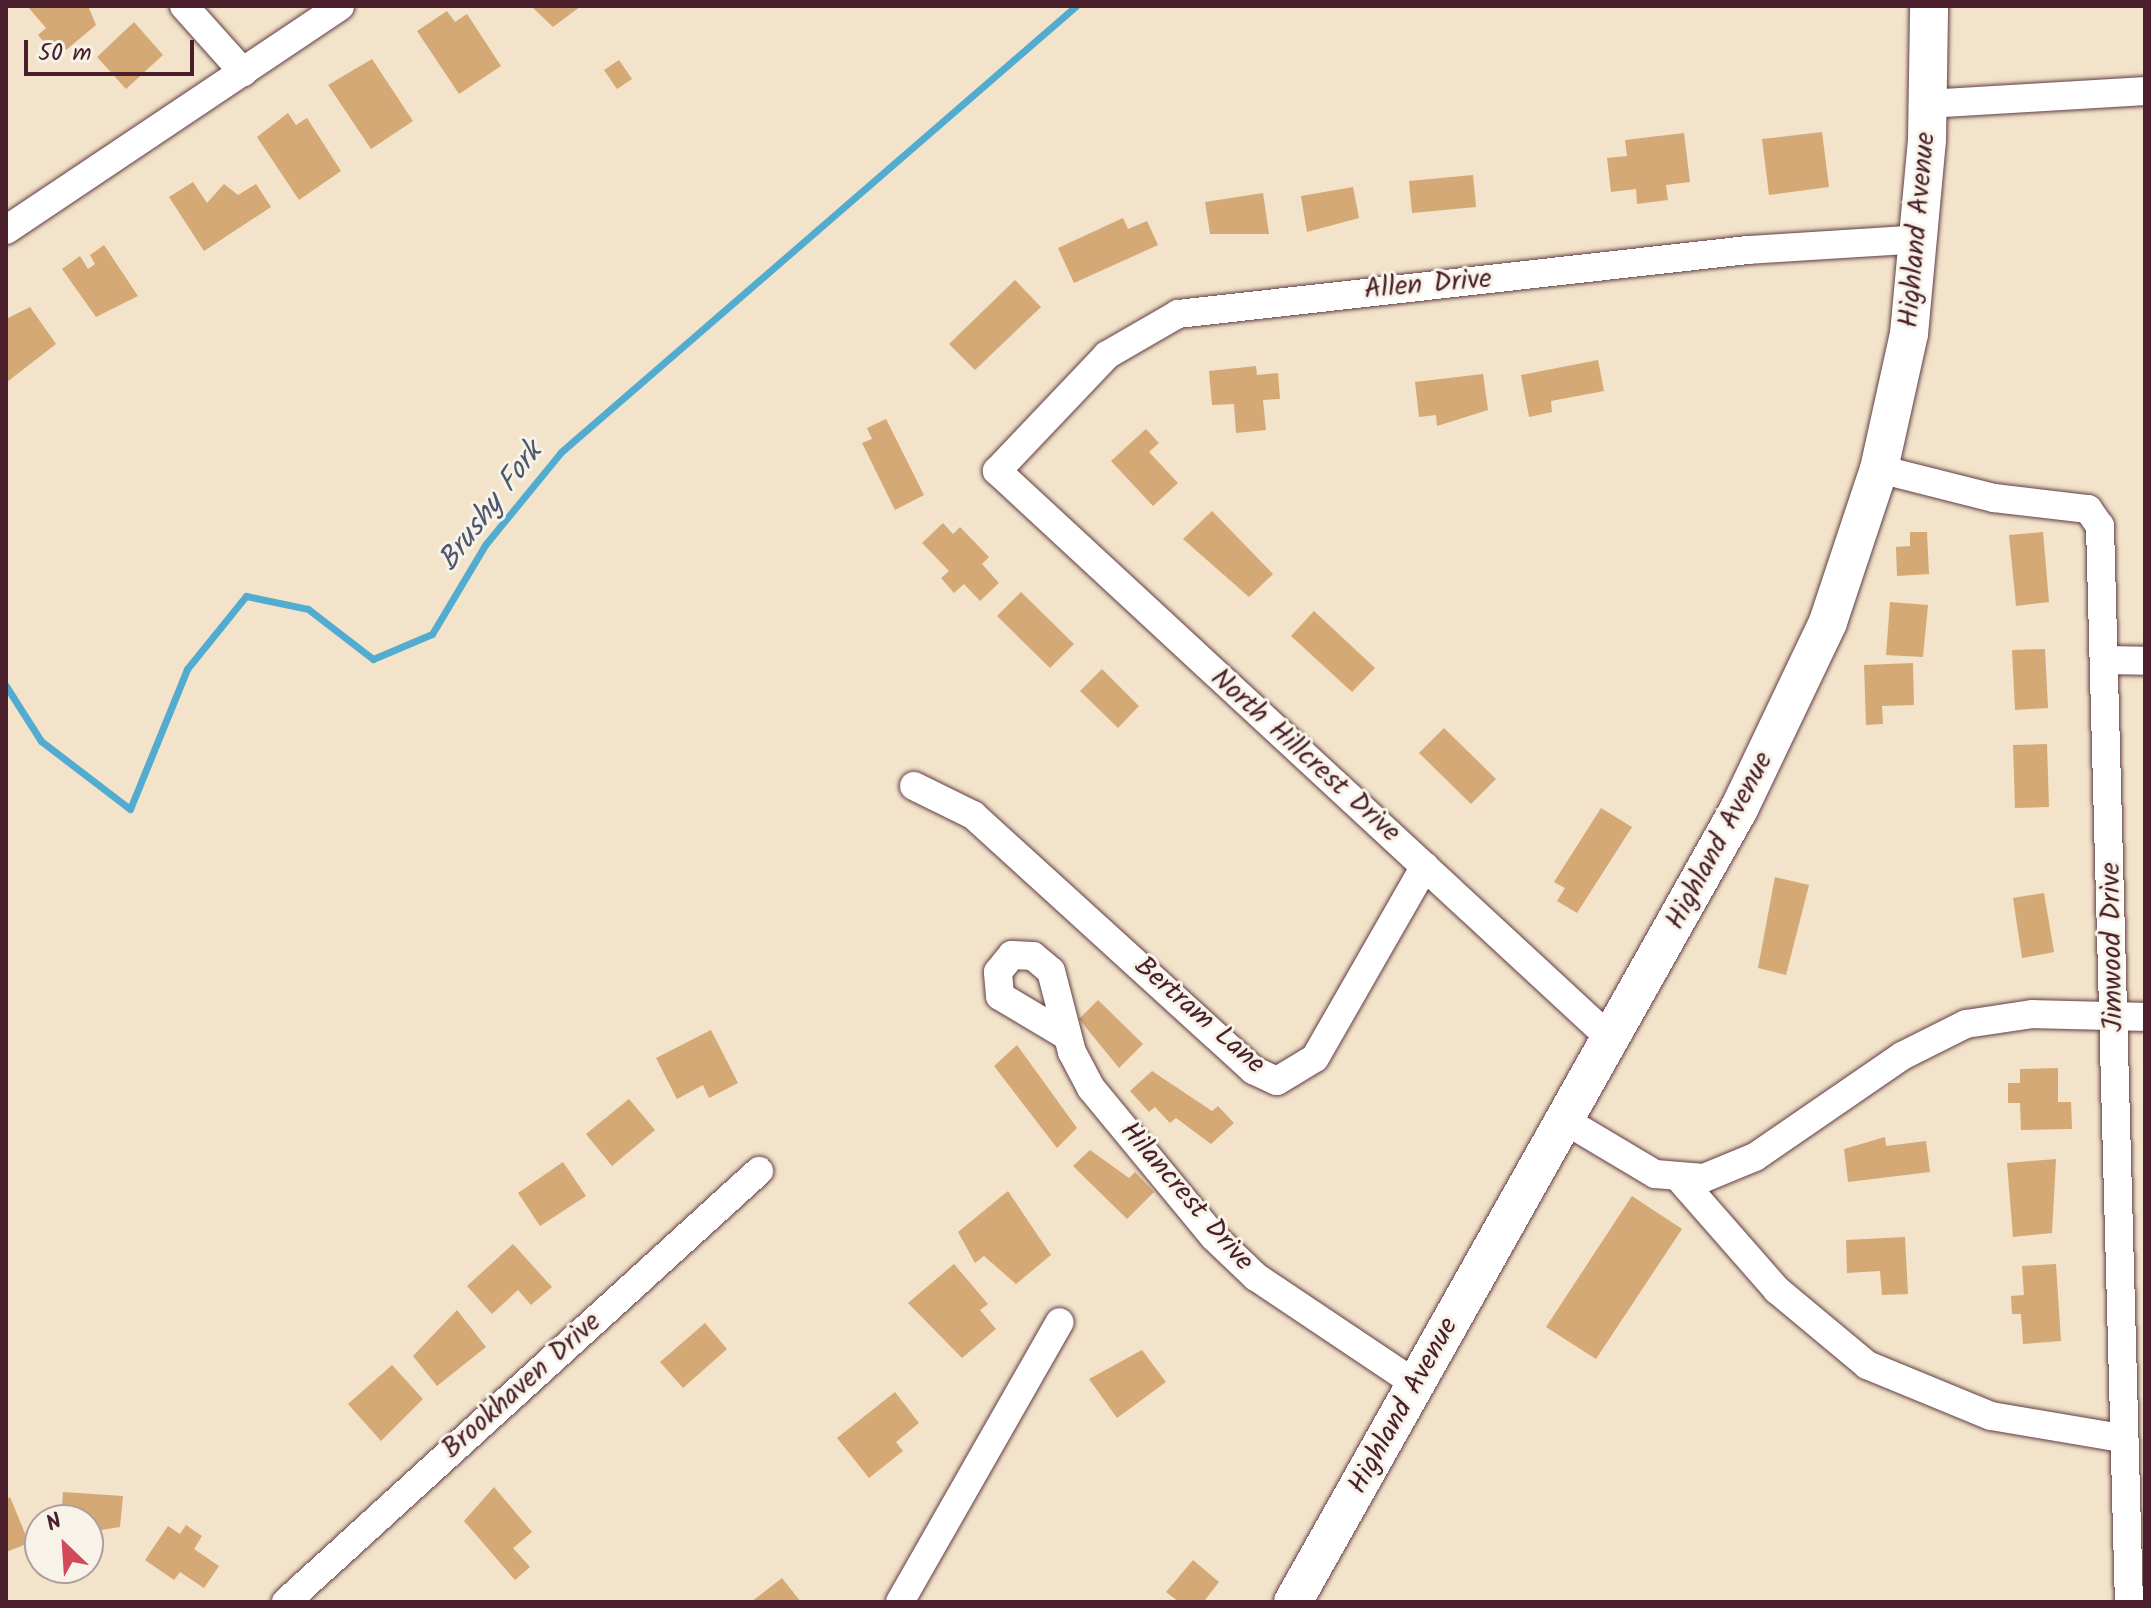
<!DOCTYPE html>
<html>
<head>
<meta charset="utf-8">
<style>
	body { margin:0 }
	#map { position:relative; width:2151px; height:1608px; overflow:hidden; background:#f2e3ca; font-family:Kalam,sans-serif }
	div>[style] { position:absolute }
	.stream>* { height:7px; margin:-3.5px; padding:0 3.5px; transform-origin:3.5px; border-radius:3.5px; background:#51accf }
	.building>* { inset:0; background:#d4a976 }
	.roads { filter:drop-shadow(0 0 2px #633c43) drop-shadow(0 0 2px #633c43) }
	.street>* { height:28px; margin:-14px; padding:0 14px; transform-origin:14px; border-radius:14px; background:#fff }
	.secondary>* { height:38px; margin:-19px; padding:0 19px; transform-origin:19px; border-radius:19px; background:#fff }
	span { translate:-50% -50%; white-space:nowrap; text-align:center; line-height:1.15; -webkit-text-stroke:6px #f7f3e8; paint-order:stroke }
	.street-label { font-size:28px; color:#4a1f2b }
	.water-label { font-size:30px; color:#4d576d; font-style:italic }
	.frame { position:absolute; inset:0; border:8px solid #4a1f2b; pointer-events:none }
	.north { position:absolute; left:24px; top:1504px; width:80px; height:80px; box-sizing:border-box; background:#f7f3e8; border:2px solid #b29e9c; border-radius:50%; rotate:335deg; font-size:22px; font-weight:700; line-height:32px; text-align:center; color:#4a1f2b }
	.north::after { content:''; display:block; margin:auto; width:28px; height:36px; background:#d1495b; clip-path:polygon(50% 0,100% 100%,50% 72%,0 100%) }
	.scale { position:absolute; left:24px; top:40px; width:170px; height:36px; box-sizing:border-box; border:4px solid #4a1f2b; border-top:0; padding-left:10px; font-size:24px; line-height:28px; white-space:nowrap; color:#4a1f2b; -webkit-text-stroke:6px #f7f3e8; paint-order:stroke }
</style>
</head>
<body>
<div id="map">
	<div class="stream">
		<div style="left:6px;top:686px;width:65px;rotate:57.5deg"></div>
		<div style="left:41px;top:741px;width:112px;rotate:37.4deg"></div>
		<div style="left:130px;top:809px;width:151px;rotate:-67.8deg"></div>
		<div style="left:187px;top:669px;width:94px;rotate:-51.1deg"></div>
		<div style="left:246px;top:596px;width:63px;rotate:11.8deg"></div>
		<div style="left:308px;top:609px;width:82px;rotate:37.6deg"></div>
		<div style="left:373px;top:659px;width:64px;rotate:-23deg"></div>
		<div style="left:432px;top:634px;width:104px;rotate:-59.2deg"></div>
		<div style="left:485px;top:545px;width:120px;rotate:-50.7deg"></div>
		<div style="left:561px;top:452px;width:681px;rotate:-40.89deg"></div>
	</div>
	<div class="building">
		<div style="clip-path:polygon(27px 6px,88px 6px,96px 25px,66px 50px,58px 40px,49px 48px,38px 35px,46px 28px)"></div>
		<div style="clip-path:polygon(531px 6px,581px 6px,553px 27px)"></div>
		<div style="clip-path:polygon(447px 11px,455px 22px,467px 14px,501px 66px,459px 94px,417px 31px)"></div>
		<div style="clip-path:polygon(134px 22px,163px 55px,126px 89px,97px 57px)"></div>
		<div style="clip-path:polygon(372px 59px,413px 121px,371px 149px,328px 85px)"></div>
		<div style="clip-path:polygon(619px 60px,632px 79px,617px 89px,604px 70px)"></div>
		<div style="clip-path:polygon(288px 113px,296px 125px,307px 118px,341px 171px,299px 200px,257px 137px)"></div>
		<div style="clip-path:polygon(1822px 132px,1829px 187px,1769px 195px,1762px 139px)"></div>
		<div style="clip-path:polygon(1684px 133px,1690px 182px,1666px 185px,1668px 200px,1637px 204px,1636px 189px,1611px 192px,1607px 158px,1627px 156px,1625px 140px)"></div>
		<div style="clip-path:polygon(1473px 175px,1476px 207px,1412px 213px,1409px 181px)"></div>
		<div style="clip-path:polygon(193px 182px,207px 203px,224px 184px,238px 195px,256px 184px,271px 207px,204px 251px,169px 197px)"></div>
		<div style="clip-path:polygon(1353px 187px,1359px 218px,1307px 232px,1301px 196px)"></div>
		<div style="clip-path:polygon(1263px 193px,1269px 234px,1210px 234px,1205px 202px)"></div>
		<div style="clip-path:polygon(1123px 218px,1128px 229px,1147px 221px,1158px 245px,1074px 283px,1058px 248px)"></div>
		<div style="clip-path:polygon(104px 245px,138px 296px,96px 317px,62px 269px,80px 256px,88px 269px,95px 264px,90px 255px)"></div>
		<div style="clip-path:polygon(1015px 280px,1041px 307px,975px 370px,949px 344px)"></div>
		<div style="clip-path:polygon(30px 307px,56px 344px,7px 382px,6px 319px)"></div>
		<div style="clip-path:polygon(1598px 360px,1604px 391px,1551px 401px,1552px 412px,1529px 417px,1521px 375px)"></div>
		<div style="clip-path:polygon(1256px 366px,1257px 375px,1278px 373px,1280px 399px,1263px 400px,1266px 430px,1236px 433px,1234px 404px,1212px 405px,1209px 371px)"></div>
		<div style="clip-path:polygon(1483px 374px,1488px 410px,1437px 426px,1436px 415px,1419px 417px,1415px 382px)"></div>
		<div style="clip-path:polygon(886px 419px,924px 495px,895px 510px,862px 443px,872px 439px,867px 428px)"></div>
		<div style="clip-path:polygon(1146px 429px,1159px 443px,1149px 452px,1178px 483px,1153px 506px,1111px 461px)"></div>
		<div style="clip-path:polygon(1212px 511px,1273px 574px,1249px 597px,1183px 539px)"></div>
		<div style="clip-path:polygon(943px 523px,953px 534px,960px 527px,989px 557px,982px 564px,999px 583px,980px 601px,964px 584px,954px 593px,941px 578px,949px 571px,922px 543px)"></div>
		<div style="clip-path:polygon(1910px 532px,1927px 532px,1929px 574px,1897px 576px,1896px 547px,1910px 546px)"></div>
		<div style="clip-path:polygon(2043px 532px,2049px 602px,2016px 606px,2009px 535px)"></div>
		<div style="clip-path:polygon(1021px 592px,1074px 644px,1050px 668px,997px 616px)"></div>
		<div style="clip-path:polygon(1890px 602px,1928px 605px,1923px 657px,1886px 655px)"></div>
		<div style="clip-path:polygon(1314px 611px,1375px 668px,1352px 692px,1291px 636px)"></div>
		<div style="clip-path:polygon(2045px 649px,2048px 708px,2015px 710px,2012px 650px)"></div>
		<div style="clip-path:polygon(1913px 663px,1914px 705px,1882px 706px,1883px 724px,1866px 725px,1864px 665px)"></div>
		<div style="clip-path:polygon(1102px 669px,1139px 706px,1118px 728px,1080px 691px)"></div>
		<div style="clip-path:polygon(1444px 728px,1496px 779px,1471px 804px,1419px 753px)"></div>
		<div style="clip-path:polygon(2047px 744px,2049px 807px,2015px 808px,2013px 745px)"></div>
		<div style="clip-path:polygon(1601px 808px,1632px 827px,1577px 913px,1557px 901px,1565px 888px,1554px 882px)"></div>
		<div style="clip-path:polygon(1775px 877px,1809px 885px,1786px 975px,1758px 968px)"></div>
		<div style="clip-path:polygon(2044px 893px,2054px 952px,2022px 958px,2013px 898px)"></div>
		<div style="clip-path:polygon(1098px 1000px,1143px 1044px,1119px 1068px,1079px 1019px)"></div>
		<div style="clip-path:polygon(711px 1030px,738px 1083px,709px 1098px,703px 1085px,677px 1099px,656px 1058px)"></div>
		<div style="clip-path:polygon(1017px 1045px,1077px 1128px,1057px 1148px,994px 1066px)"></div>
		<div style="clip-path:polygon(2058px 1068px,2058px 1102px,2071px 1102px,2072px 1129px,2021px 1130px,2020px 1103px,2008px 1103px,2008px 1083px,2020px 1083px,2020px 1069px)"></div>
		<div style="clip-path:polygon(1152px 1071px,1212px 1111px,1218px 1106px,1234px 1123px,1211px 1144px,1176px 1118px,1170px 1123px,1155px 1107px,1149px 1112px,1130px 1091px)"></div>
		<div style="clip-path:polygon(629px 1099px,655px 1130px,612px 1166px,586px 1134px)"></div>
		<div style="clip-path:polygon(1885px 1137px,1886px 1146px,1926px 1141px,1930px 1172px,1848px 1182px,1844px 1149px)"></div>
		<div style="clip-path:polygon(1090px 1150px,1129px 1178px,1135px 1172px,1154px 1192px,1127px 1219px,1073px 1166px)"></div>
		<div style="clip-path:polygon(2056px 1159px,2052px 1233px,2013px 1237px,2007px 1163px)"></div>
		<div style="clip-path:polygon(563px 1162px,586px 1196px,540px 1226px,518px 1193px)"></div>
		<div style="clip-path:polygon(1008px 1191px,1051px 1255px,1016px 1284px,984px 1256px,975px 1263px,958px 1232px)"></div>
		<div style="clip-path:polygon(1632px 1196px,1682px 1229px,1596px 1359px,1546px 1327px)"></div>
		<div style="clip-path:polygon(1905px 1237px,1908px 1294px,1882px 1295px,1880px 1271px,1847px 1273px,1846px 1240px)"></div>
		<div style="clip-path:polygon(513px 1244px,552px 1287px,531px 1305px,518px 1290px,492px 1314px,467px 1286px)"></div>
		<div style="clip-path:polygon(954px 1264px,988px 1304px,980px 1310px,996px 1329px,962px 1358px,908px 1303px)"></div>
		<div style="clip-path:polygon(2056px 1264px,2061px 1341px,2023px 1344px,2021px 1314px,2012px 1314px,2011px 1296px,2024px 1295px,2022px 1266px)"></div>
		<div style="clip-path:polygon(457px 1310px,486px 1347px,437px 1386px,413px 1356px)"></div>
		<div style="clip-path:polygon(705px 1323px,727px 1349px,683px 1388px,660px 1362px)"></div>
		<div style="clip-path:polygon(1142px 1350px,1166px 1382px,1117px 1418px,1089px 1379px)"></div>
		<div style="clip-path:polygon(392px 1365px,423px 1399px,381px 1441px,348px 1404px)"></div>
		<div style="clip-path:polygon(895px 1392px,919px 1423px,896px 1442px,903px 1451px,869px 1478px,837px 1438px)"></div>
		<div style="clip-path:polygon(494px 1487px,532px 1532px,513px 1548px,530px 1567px,515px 1580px,464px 1521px)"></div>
		<div style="clip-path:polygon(63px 1492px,123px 1496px,120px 1527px,88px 1532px,88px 1520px,61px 1520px)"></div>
		<div style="clip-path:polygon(10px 1497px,29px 1543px,6px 1552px,6px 1499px)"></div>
		<div style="clip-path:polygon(186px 1525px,202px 1536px,194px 1549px,219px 1566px,204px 1588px,180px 1572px,174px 1580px,145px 1560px,168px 1526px,180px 1534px)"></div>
		<div style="clip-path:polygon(1193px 1560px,1219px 1582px,1205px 1600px,1179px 1602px,1166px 1592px)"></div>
		<div style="clip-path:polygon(782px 1578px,801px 1602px,751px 1602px)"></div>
	</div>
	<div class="roads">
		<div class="street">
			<div style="left:184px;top:6px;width:89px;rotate:48.2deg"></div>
			<div style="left:1928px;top:104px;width:217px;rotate:-3.4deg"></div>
			<div style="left:6px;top:230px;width:402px;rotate:-33.8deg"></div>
			<div style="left:1879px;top:469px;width:119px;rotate:14.2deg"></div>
			<div style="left:1994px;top:498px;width:95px;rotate:6.7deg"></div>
			<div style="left:2088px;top:509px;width:21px;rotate:55deg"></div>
			<div style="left:2100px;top:526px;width:1076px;rotate:88.46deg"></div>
			<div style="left:2106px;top:660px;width:39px;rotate:1deg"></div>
			<div style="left:914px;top:786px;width:66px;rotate:26.2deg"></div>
			<div style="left:973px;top:815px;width:379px;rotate:42.3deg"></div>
			<div style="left:1253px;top:1070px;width:26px;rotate:25deg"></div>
			<div style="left:1277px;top:1081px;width:44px;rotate:-31.2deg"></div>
			<div style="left:1315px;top:1058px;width:221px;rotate:-60.2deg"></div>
			<div style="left:1067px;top:1036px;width:78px;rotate:-149.2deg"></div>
			<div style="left:1000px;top:996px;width:24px;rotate:-95deg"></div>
			<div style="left:998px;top:972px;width:22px;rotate:-51deg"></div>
			<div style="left:1012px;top:955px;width:21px;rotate:3deg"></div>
			<div style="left:1033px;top:956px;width:23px;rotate:40deg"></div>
			<div style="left:1051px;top:971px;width:84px;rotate:75.5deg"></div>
			<div style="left:1072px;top:1052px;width:41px;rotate:62.2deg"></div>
			<div style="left:1091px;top:1088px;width:193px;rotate:50.5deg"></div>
			<div style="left:1214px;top:1237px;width:58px;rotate:43.6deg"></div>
			<div style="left:1256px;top:1277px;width:192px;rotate:33.8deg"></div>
			<div style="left:1612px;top:1040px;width:838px;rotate:-137.22deg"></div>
			<div style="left:997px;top:471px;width:160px;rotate:-46.5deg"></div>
			<div style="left:1107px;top:355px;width:82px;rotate:-30deg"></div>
			<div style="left:1178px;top:314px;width:574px;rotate:-6.41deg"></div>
			<div style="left:1748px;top:250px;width:173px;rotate:-3.6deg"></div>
			<div style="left:1566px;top:1121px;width:104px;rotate:30.8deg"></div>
			<div style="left:1655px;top:1174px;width:49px;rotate:4.7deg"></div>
			<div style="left:1704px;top:1178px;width:55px;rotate:-22.4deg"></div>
			<div style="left:1755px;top:1157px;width:178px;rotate:-34.5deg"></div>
			<div style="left:1902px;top:1056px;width:72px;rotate:-26.6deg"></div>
			<div style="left:1966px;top:1024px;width:68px;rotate:-8.5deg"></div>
			<div style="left:2033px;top:1014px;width:112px;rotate:1.5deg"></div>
			<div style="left:1679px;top:1178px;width:149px;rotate:48.8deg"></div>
			<div style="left:1777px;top:1290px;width:117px;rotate:39.8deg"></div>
			<div style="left:1867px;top:1365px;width:134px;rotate:22.4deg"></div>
			<div style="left:1991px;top:1416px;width:132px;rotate:9.6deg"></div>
			<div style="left:286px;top:1602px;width:640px;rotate:-42.34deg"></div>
			<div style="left:900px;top:1602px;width:322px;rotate:-60.3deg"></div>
		</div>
		<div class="secondary">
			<div style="left:1293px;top:1602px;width:910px;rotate:-60.65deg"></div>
			<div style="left:1739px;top:809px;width:207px;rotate:-64.5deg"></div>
			<div style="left:1828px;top:622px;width:161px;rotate:-71.6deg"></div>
			<div style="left:1879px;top:469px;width:138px;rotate:-77.5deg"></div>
			<div style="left:1909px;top:334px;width:195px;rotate:-84.7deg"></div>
			<div style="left:1927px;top:140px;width:134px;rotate:-89.1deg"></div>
		</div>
	</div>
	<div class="street-label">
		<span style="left:1918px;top:230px;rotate:-85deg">Highland Avenue</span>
		<span style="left:1428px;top:285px;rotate:-5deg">Allen Drive</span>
		<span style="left:1305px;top:756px;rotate:42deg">North Hillcrest Drive</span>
		<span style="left:1720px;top:841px;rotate:-62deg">Highland Avenue</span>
		<span style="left:2113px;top:947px;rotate:-91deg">Jimwood Drive</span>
		<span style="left:1199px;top:1016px;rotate:41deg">Bertram Lane</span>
		<span style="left:1186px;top:1197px;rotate:49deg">Hilancrest Drive</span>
		<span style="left:522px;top:1386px;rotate:-42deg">Brookhaven Drive</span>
		<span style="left:1404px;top:1406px;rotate:-61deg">Highland Avenue</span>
	</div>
	<div class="water-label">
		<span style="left:491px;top:507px;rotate:-53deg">Brushy Fork</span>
	</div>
	<div class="frame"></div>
	<div class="north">N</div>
	<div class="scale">50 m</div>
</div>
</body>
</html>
